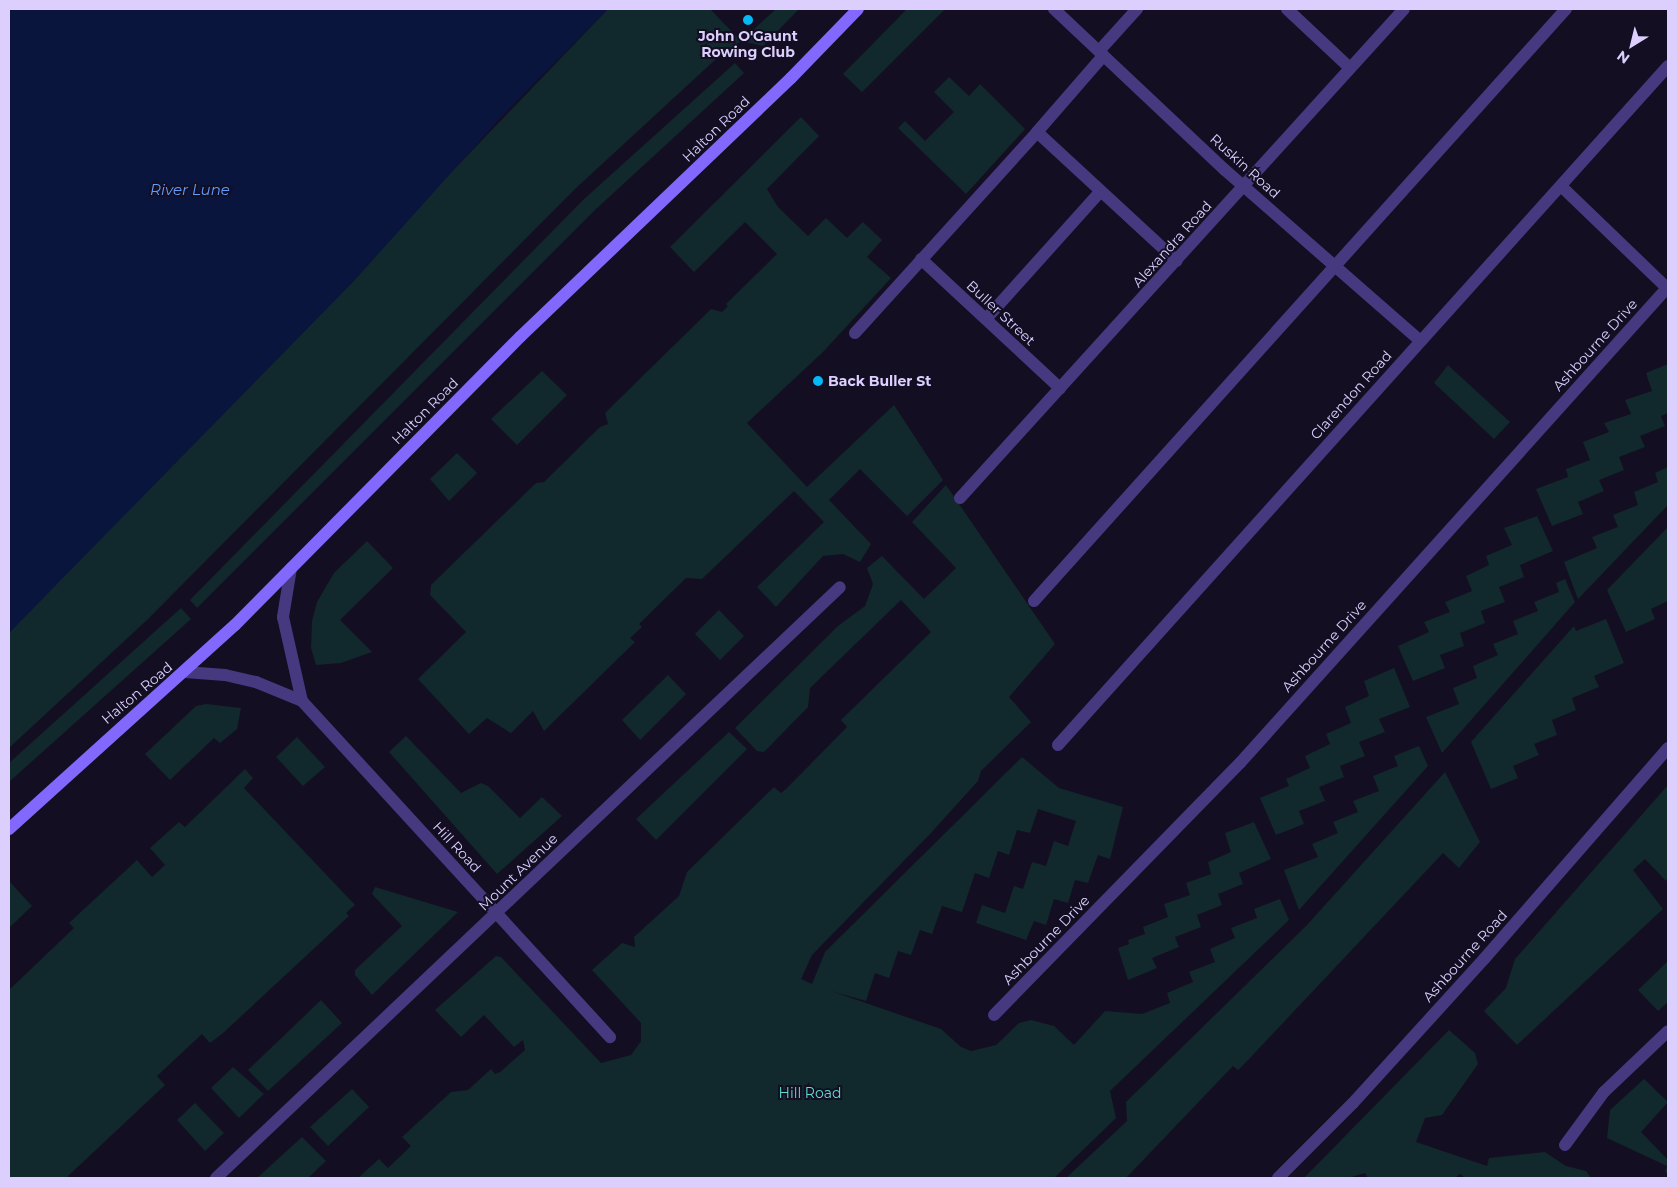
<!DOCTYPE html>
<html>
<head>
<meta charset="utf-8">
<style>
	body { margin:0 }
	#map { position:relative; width:1677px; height:1187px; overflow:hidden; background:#140e22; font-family:Montserrat,sans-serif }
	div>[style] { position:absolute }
	.green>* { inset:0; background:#11282c }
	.water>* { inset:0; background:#0a153e }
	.lane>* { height:12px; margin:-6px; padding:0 6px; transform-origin:6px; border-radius:6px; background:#473980 }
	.street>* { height:12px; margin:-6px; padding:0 6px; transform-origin:6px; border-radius:6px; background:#473980 }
	.secondary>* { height:12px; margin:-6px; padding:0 6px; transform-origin:6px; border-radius:6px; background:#8268fd }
	.dots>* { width:14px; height:14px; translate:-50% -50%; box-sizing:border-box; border:2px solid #140e22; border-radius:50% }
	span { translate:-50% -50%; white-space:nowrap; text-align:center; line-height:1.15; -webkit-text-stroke:4px #140e22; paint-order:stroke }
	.poi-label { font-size:14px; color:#dccffe; font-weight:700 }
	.left { translate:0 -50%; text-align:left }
	.street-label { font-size:14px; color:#dccffe }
	.park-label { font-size:14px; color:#5cddd0 }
	.water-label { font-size:15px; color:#5f9cfd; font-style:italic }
	.frame { position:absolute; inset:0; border:10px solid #dccffe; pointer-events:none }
	.north { position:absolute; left:1607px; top:20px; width:50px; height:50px; -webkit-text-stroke:4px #140e22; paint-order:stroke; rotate:216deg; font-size:14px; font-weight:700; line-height:20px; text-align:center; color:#dccffe }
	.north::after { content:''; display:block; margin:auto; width:18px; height:22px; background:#dccffe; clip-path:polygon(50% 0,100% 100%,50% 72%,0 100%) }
</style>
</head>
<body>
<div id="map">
	<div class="green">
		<div style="clip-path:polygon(608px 9px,710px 9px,741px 41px,776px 9px,799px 9px,763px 46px,741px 41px,716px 59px,575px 189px,147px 620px,9px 748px,9px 633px)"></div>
		<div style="clip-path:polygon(907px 9px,945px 9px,862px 92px,843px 74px)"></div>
		<div style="clip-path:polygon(735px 63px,744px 73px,595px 210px,197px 608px,190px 600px,583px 200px)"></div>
		<div style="clip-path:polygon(949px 77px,969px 96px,980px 84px,1025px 129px,966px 194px,898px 128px,905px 121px,925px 141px,954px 112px,934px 92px)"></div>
		<div style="clip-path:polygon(801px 117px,819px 136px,767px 189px,778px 207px,808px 236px,826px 218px,847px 238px,863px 222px,882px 240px,867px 257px,891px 278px,823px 352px,747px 423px,807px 487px,894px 405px,943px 480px,907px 516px,860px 469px,829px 500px,871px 544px,860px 562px,843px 554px,823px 556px,776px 607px,757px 587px,824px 522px,794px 491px,702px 579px,686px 578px,639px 624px,642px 627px,630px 638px,635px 642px,544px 731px,533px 711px,511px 733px,487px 718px,469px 734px,418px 679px,466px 632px,430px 595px,431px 585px,536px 483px,544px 482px,600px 427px,608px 424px,605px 413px,711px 309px,722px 312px,728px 306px,726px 304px,777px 254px,745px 222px,694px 272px,670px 247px)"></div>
		<div style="clip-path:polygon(1668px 364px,1668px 413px,1661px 416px,1665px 426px,1640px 436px,1645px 447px,1619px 457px,1624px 470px,1599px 480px,1604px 491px,1578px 502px,1583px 514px,1552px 526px,1536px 489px,1568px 477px,1566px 469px,1590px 460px,1583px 442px,1609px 432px,1604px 423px,1631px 414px,1625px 400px,1652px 391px,1646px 373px)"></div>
		<div style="clip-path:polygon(1448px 365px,1510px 422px,1494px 439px,1434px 383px)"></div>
		<div style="clip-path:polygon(542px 371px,567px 395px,517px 445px,491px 419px)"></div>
		<div style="clip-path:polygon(457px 453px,477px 473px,449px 501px,430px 479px)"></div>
		<div style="clip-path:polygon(1668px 467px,1668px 505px,1578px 599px,1564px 562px,1597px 548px,1592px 537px,1618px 527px,1613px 515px,1638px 505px,1634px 492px,1658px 482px,1655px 473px)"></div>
		<div style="clip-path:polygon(946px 485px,1055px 644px,1009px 697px,1031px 722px,981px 771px,978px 781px,930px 834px,812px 955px,801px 979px,812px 984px,825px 952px,1022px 757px,1059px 788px,1123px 807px,1110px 859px,1098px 855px,1088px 883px,1075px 880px,1068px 903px,1054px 899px,1046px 925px,1034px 921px,1026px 940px,976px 923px,982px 905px,1005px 913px,1014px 886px,1023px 889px,1032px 862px,1046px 866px,1054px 841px,1068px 846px,1076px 821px,1038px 809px,1030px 833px,1017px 830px,1009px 855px,998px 851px,989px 878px,975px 873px,962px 912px,942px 906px,932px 934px,920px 930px,911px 955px,898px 951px,889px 978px,875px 973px,866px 1001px,831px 991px,941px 1029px,961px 1047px,971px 1051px,996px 1045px,1019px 1023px,1031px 1020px,1054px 1026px,1074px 1045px,1105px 1011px,1142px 1014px,1170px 1003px,1167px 993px,1193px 982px,1189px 972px,1215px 962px,1210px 949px,1235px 938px,1231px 928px,1257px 918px,1254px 909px,1280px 899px,1289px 920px,1110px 1091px,1116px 1118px,1054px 1178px,358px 1178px,379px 1159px,388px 1168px,411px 1146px,402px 1137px,451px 1092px,468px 1090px,491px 1069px,495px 1074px,500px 1072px,525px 1050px,523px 1040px,514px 1047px,484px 1015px,461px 1037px,435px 1010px,496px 956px,501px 957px,601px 1063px,631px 1055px,641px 1041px,641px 1023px,592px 970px,622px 943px,635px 947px,634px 937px,679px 896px,687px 872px,774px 787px,781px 793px,786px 789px,847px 727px,841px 720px,931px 632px,901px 600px,810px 688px,808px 707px,764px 752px,757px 751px,735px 728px,838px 626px,865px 606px,873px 584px,867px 568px,882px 556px,924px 599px,956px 568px,912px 522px)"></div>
		<div style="clip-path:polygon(1537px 516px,1553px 551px,1520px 565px,1524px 577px,1499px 587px,1505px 602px,1481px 611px,1485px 623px,1460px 633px,1464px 646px,1440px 655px,1445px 668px,1413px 681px,1398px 646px,1429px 632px,1424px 622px,1450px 612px,1445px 602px,1472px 591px,1466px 576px,1489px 565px,1486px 556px,1512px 545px,1504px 528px)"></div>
		<div style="clip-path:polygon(1668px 527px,1668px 601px,1651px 609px,1655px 619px,1626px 632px,1607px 590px)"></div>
		<div style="clip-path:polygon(367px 541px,393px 568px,340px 620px,372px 652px,341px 663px,316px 665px,311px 648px,312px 621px,317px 602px,334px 573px)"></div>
		<div style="clip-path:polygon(1565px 579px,1575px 602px,1442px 753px,1426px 717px,1459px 704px,1453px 688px,1477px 678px,1473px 666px,1498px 655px,1493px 644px,1518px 634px,1513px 621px,1538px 611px,1534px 602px,1559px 592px,1556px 583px)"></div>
		<div style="clip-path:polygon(181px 608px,191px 619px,9px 782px,9px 763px)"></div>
		<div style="clip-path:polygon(719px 610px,744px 636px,720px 660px,695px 634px)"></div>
		<div style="clip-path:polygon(1606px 619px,1624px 663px,1594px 676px,1599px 687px,1572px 698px,1576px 710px,1552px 720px,1557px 735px,1534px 744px,1539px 755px,1513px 766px,1518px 778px,1491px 789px,1471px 742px,1574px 626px,1576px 631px)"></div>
		<div style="clip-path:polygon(1394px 668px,1410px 707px,1379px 719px,1385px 732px,1359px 742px,1365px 756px,1340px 766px,1344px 777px,1319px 787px,1325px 801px,1299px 811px,1304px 824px,1276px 835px,1260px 798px,1289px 786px,1286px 779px,1310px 768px,1305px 756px,1330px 744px,1326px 734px,1351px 723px,1345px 707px,1369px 696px,1364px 681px)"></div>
		<div style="clip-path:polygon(668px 675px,686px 694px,640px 740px,622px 720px)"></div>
		<div style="clip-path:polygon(206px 704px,241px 708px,237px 729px,220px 743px,214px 738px,170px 780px,145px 754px,196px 706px)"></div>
		<div style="clip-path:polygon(729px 732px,747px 749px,656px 840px,636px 819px)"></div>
		<div style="clip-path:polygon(406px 736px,461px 793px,481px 783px,488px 786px,520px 818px,542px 797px,562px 816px,497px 874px,389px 752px)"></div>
		<div style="clip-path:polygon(297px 737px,325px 767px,303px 786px,276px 757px)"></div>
		<div style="clip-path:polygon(1419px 746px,1428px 766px,1299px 910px,1284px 870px,1318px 857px,1312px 844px,1338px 833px,1333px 822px,1358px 812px,1353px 801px,1379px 791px,1373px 776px,1398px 766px,1394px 756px)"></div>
		<div style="clip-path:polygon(245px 769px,253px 778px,244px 788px,355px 905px,346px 913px,349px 916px,222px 1034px,210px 1043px,202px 1034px,157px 1076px,165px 1085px,66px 1178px,9px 1178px,9px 990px,74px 928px,69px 923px,137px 860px,152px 877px,165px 865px,150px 848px,179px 822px,185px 827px)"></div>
		<div style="clip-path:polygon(1445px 772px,1480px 842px,1459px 868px,1443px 853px,1249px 1059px,1238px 1070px,1233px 1066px,1126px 1178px,1066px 1178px,1127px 1121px,1126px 1102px,1307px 925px)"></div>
		<div style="clip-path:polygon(1668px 785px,1668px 876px,1666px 881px,1645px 859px,1633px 870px,1663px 909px,1517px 1045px,1484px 1011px,1506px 988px,1515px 959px)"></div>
		<div style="clip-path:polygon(1254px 822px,1271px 859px,1239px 873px,1243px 884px,1218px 894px,1222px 905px,1197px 915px,1201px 927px,1175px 937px,1179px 947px,1152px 958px,1157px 968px,1128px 980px,1118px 948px,1129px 944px,1128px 940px,1145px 934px,1143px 927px,1168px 917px,1164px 904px,1190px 895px,1186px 883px,1211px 874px,1208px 862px,1231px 852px,1225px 833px)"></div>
		<div style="clip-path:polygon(9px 881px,32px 906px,9px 928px)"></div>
		<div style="clip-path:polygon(375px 887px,458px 912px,372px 995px,355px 975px,355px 970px,402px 926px,372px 894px)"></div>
		<div style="clip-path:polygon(1668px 961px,1668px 1002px,1658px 1011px,1638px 990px)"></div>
		<div style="clip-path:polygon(321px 1000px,342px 1023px,268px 1091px,248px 1070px)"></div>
		<div style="clip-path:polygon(1449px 1030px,1475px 1053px,1478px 1064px,1442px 1115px,1425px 1118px,1416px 1142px,1487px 1166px,1489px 1158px,1545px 1152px,1566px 1166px,1586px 1171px,1591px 1178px,1465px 1178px,1460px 1174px,1455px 1178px,1368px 1178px,1365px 1173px,1348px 1178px,1304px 1178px)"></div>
		<div style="clip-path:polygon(233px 1067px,264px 1094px,239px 1118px,211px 1088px)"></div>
		<div style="clip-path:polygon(1644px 1079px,1668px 1102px,1641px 1132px,1668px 1160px,1668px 1174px,1665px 1172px,1667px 1166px,1607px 1138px,1610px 1110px)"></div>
		<div style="clip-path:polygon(352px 1089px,369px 1107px,328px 1146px,310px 1127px)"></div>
		<div style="clip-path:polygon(195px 1103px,224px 1133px,205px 1151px,177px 1120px)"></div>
		<div style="clip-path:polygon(302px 1137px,326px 1161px,308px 1178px,257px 1178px)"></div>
	</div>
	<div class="water">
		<div style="clip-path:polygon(9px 9px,608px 9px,504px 114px,353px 282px,9px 633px)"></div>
	</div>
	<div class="lane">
		<div style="left:1287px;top:9px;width:86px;rotate:43.1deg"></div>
		<div style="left:1099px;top:51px;width:57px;rotate:-47.9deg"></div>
		<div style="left:1037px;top:132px;width:101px;rotate:-49deg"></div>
		<div style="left:986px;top:319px;width:171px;rotate:-48.1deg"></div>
		<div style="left:855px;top:333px;width:271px;rotate:-47.8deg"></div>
		<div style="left:1037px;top:132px;width:190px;rotate:42.7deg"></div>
		<div style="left:1034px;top:601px;width:796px;rotate:-48.06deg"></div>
	</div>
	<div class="street">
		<div style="left:1054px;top:9px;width:235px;rotate:43.3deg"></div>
		<div style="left:1225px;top:170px;width:259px;rotate:41.2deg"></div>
		<div style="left:1562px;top:187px;width:146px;rotate:43.9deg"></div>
		<div style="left:921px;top:259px;width:190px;rotate:42.9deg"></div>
		<div style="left:960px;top:498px;width:660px;rotate:-47.76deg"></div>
		<div style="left:291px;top:568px;width:50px;rotate:99.3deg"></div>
		<div style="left:283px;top:617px;width:86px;rotate:77.3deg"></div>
		<div style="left:185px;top:672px;width:40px;rotate:4.3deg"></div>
		<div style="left:225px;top:675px;width:32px;rotate:13deg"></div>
		<div style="left:256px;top:682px;width:50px;rotate:22.4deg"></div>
		<div style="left:302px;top:701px;width:456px;rotate:47.5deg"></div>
		<div style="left:1058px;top:745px;width:913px;rotate:-48.06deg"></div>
		<div style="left:994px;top:1015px;width:352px;rotate:-45.7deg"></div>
		<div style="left:1240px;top:763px;width:640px;rotate:-48.04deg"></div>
		<div style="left:1565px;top:1145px;width:66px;rotate:-53.7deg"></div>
		<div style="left:1604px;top:1092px;width:88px;rotate:-43.6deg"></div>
		<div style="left:216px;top:1178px;width:859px;rotate:-43.44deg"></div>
		<div style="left:1278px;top:1178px;width:106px;rotate:-45deg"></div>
		<div style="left:1353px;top:1103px;width:195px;rotate:-47.7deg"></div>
		<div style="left:1484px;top:959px;width:280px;rotate:-48.9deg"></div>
	</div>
	<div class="secondary">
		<div style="left:9px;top:829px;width:304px;rotate:-42.1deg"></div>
		<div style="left:235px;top:625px;width:405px;rotate:-45.3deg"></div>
		<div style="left:520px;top:337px;width:375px;rotate:-43.7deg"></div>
		<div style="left:791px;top:78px;width:96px;rotate:-45.8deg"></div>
	</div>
	<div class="dots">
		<div style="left:748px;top:20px;background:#04b9f6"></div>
		<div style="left:818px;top:381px;background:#04b9f6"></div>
	</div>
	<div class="poi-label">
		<span style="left:748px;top:44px">John O'Gaunt<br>Rowing Club</span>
		<span class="left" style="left:828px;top:381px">Back Buller St</span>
	</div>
	<div class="street-label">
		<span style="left:716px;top:129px;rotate:-44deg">Halton Road</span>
		<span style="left:1245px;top:166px;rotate:42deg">Ruskin Road</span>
		<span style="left:1172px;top:244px;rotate:-48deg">Alexandra Road</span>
		<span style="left:1001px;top:313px;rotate:43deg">Buller Street</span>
		<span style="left:1595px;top:345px;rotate:-48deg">Ashbourne Drive</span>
		<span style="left:1351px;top:395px;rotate:-48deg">Clarendon Road</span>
		<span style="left:425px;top:411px;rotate:-45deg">Halton Road</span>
		<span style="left:1324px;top:646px;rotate:-48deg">Ashbourne Drive</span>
		<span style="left:137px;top:693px;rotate:-40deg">Halton Road</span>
		<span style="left:457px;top:847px;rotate:47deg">Hill Road</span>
		<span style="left:518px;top:872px;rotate:-44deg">Mount Avenue</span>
		<span style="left:1046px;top:940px;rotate:-46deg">Ashbourne Drive</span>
		<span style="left:1465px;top:956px;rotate:-48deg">Ashbourne Road</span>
	</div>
	<div class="park-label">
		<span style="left:810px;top:1093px">Hill Road</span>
	</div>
	<div class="water-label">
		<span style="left:190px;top:190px">River Lune</span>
	</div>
	<div class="frame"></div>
	<div class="north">N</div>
</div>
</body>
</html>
